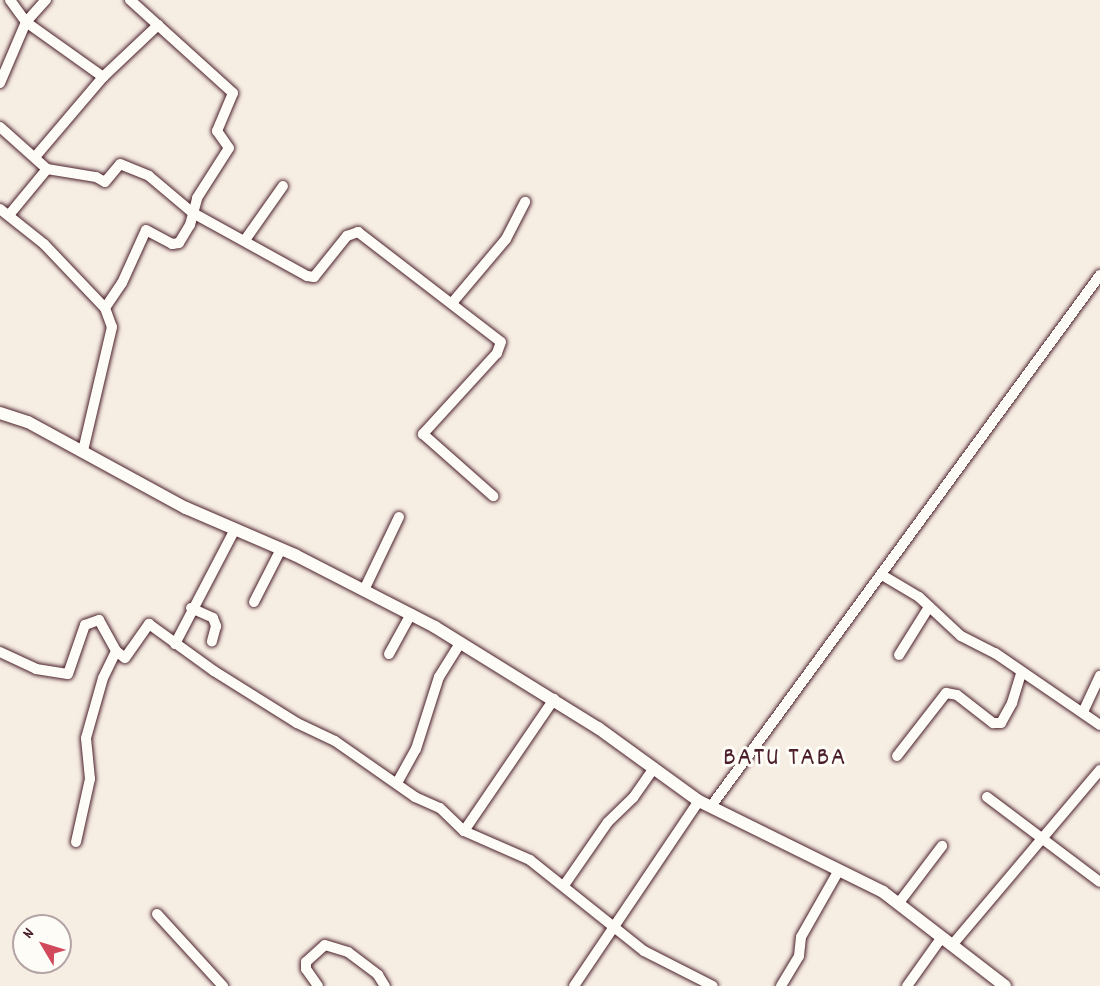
<!DOCTYPE html>
<html>
<head>
<meta charset="utf-8">
<style>
	body { margin:0 }
	#map { position:relative; width:1100px; height:986px; overflow:hidden; background:#f7eee3; font-family:Dekko,sans-serif }
	div>[style] { position:absolute }
	.roads { filter:drop-shadow(0 0 2px #4a1f2b) drop-shadow(0 0 2px #4a1f2b) }
	.minor>* { height:10px; margin:-5px; padding:0 5px; transform-origin:5px; border-radius:5px; background:#fdfcf7 }
	.tertiary>* { height:12px; margin:-6px; padding:0 6px; transform-origin:6px; border-radius:6px; background:#fdfcf7 }
	span { translate:-50% -50%; white-space:nowrap; text-align:center; line-height:1.15; -webkit-text-stroke:6px #fdfcf7; paint-order:stroke }
	.quarter-label { font-size:27px; color:#4a1f2b; letter-spacing:1.5px }
	.north { position:absolute; left:12px; top:914px; width:60px; height:60px; box-sizing:border-box; background:#fdfcf7; border:2px solid #b5a4a5; border-radius:50%; rotate:308deg; font-size:16px; font-weight:700; line-height:24px; text-align:center; color:#4a1f2b }
	.north::after { content:''; display:block; margin:auto; width:21px; height:27px; background:#d1495b; clip-path:polygon(50% 0,100% 100%,50% 72%,0 100%) }
</style>
</head>
<body>
<div id="map">
	<div class="roads">
		<div class="minor">
			<div style="left:10px;top:0;width:27px;rotate:54deg"></div>
			<div style="left:26px;top:22px;width:95px;rotate:35.5deg"></div>
			<div style="left:0;top:83px;width:66px;rotate:-66.9deg"></div>
			<div style="left:26px;top:22px;width:30px;rotate:-48deg"></div>
			<div style="left:0;top:127px;width:63px;rotate:41.8deg"></div>
			<div style="left:47px;top:169px;width:50px;rotate:9.3deg"></div>
			<div style="left:96px;top:177px;width:10px;rotate:29deg"></div>
			<div style="left:105px;top:182px;width:23px;rotate:-50deg"></div>
			<div style="left:120px;top:164px;width:31px;rotate:22deg"></div>
			<div style="left:149px;top:176px;width:57px;rotate:40.1deg"></div>
			<div style="left:193px;top:213px;width:130px;rotate:28.9deg"></div>
			<div style="left:307px;top:276px;width:7px;rotate:8deg"></div>
			<div style="left:314px;top:277px;width:53px;rotate:-51.2deg"></div>
			<div style="left:347px;top:236px;width:12px;rotate:-20deg"></div>
			<div style="left:358px;top:232px;width:180px;rotate:37.6deg"></div>
			<div style="left:501px;top:342px;width:12px;rotate:110deg"></div>
			<div style="left:497px;top:353px;width:110px;rotate:132.4deg"></div>
			<div style="left:423px;top:434px;width:94px;rotate:41.5deg"></div>
			<div style="left:35px;top:157px;width:105px;rotate:-49.6deg"></div>
			<div style="left:103px;top:77px;width:76px;rotate:-43.4deg"></div>
			<div style="left:0;top:209px;width:56px;rotate:38.5deg"></div>
			<div style="left:44px;top:244px;width:88px;rotate:46.4deg"></div>
			<div style="left:105px;top:308px;width:20px;rotate:70deg"></div>
			<div style="left:112px;top:327px;width:127px;rotate:103.2deg"></div>
			<div style="left:9px;top:215px;width:60px;rotate:-50.4deg"></div>
			<div style="left:245px;top:240px;width:66px;rotate:-54.9deg"></div>
			<div style="left:452px;top:303px;width:84px;rotate:-49.8deg"></div>
			<div style="left:506px;top:239px;width:42px;rotate:-62.8deg"></div>
			<div style="left:105px;top:308px;width:30px;rotate:-56deg"></div>
			<div style="left:122px;top:283px;width:58px;rotate:-65.6deg"></div>
			<div style="left:146px;top:230px;width:30px;rotate:28deg"></div>
			<div style="left:172px;top:244px;width:7px;rotate:-8deg"></div>
			<div style="left:179px;top:243px;width:21px;rotate:-59deg"></div>
			<div style="left:190px;top:225px;width:28px;rotate:-75deg"></div>
			<div style="left:197px;top:198px;width:59px;rotate:-57.4deg"></div>
			<div style="left:229px;top:148px;width:21px;rotate:-125deg"></div>
			<div style="left:217px;top:131px;width:41px;rotate:-67.2deg"></div>
			<div style="left:233px;top:93px;width:139px;rotate:-137.9deg"></div>
			<div style="left:882px;top:575px;width:43px;rotate:30.7deg"></div>
			<div style="left:919px;top:597px;width:57px;rotate:42.9deg"></div>
			<div style="left:961px;top:636px;width:38px;rotate:27deg"></div>
			<div style="left:995px;top:653px;width:127px;rotate:34.4deg"></div>
			<div style="left:364px;top:590px;width:81px;rotate:-64.4deg"></div>
			<div style="left:254px;top:602px;width:59px;rotate:-63deg"></div>
			<div style="left:191px;top:608px;width:24px;rotate:24deg"></div>
			<div style="left:213px;top:618px;width:9px;rotate:69deg"></div>
			<div style="left:216px;top:626px;width:16px;rotate:105deg"></div>
			<div style="left:175px;top:644px;width:130px;rotate:-62.4deg"></div>
			<div style="left:0;top:652px;width:40px;rotate:25deg"></div>
			<div style="left:36px;top:669px;width:32px;rotate:9deg"></div>
			<div style="left:68px;top:674px;width:52px;rotate:-70.9deg"></div>
			<div style="left:85px;top:625px;width:15px;rotate:-20deg"></div>
			<div style="left:99px;top:620px;width:35px;rotate:61deg"></div>
			<div style="left:116px;top:651px;width:11px;rotate:38deg"></div>
			<div style="left:125px;top:658px;width:42px;rotate:-54.8deg"></div>
			<div style="left:149px;top:624px;width:80px;rotate:35.9deg"></div>
			<div style="left:214px;top:671px;width:98px;rotate:32.1deg"></div>
			<div style="left:297px;top:723px;width:42px;rotate:25.3deg"></div>
			<div style="left:335px;top:741px;width:98px;rotate:35deg"></div>
			<div style="left:415px;top:797px;width:27px;rotate:24deg"></div>
			<div style="left:440px;top:808px;width:33px;rotate:44deg"></div>
			<div style="left:464px;top:831px;width:72px;rotate:23.7deg"></div>
			<div style="left:530px;top:860px;width:146px;rotate:38.6deg"></div>
			<div style="left:644px;top:951px;width:77px;rotate:26.9deg"></div>
			<div style="left:389px;top:654px;width:46px;rotate:-61.2deg"></div>
			<div style="left:899px;top:655px;width:57px;rotate:-58deg"></div>
			<div style="left:1083px;top:712px;width:40px;rotate:-65deg"></div>
			<div style="left:897px;top:756px;width:80px;rotate:-52.1deg"></div>
			<div style="left:946px;top:693px;width:11px;rotate:10deg"></div>
			<div style="left:957px;top:695px;width:46px;rotate:37.9deg"></div>
			<div style="left:993px;top:723px;width:8px"></div>
			<div style="left:1001px;top:723px;width:23px;rotate:-61deg"></div>
			<div style="left:1012px;top:703px;width:31px;rotate:-73deg"></div>
			<div style="left:397px;top:783px;width:39px;rotate:-61deg"></div>
			<div style="left:416px;top:749px;width:76px;rotate:-72.3deg"></div>
			<div style="left:439px;top:677px;width:38px;rotate:-58deg"></div>
			<div style="left:987px;top:797px;width:141px;rotate:37deg"></div>
			<div style="left:712px;top:805px;width:657px;rotate:-53.79deg"></div>
			<div style="left:464px;top:831px;width:160px;rotate:-55.7deg"></div>
			<div style="left:76px;top:842px;width:65px;rotate:-77.5deg"></div>
			<div style="left:90px;top:779px;width:41px;rotate:-95.6deg"></div>
			<div style="left:86px;top:738px;width:62px;rotate:-74.2deg"></div>
			<div style="left:103px;top:678px;width:30px;rotate:-64deg"></div>
			<div style="left:565px;top:884px;width:75px;rotate:-55.3deg"></div>
			<div style="left:608px;top:822px;width:35px;rotate:-44deg"></div>
			<div style="left:633px;top:798px;width:37px;rotate:-55deg"></div>
			<div style="left:898px;top:904px;width:73px;rotate:-52.8deg"></div>
			<div style="left:157px;top:914px;width:98px;rotate:47.5deg"></div>
			<div style="left:953px;top:944px;width:228px;rotate:-49.8deg"></div>
			<div style="left:318px;top:986px;width:21px;rotate:-125deg"></div>
			<div style="left:306px;top:969px;width:7px;rotate:-90deg"></div>
			<div style="left:306px;top:962px;width:25px;rotate:-42deg"></div>
			<div style="left:325px;top:945px;width:24px;rotate:17deg"></div>
			<div style="left:348px;top:952px;width:38px;rotate:37deg"></div>
			<div style="left:378px;top:975px;width:13px;rotate:58deg"></div>
			<div style="left:574px;top:986px;width:223px;rotate:-56deg"></div>
			<div style="left:781px;top:986px;width:35px;rotate:-59deg"></div>
			<div style="left:799px;top:956px;width:19px;rotate:-84deg"></div>
			<div style="left:801px;top:937px;width:75px;rotate:-60.4deg"></div>
			<div style="left:907px;top:986px;width:60px;rotate:-54.5deg"></div>
		</div>
		<div class="tertiary">
			<div style="left:0;top:413px;width:29px;rotate:18deg"></div>
			<div style="left:28px;top:422px;width:180px;rotate:28.6deg"></div>
			<div style="left:186px;top:508px;width:119px;rotate:23.3deg"></div>
			<div style="left:295px;top:555px;width:157px;rotate:27.2deg"></div>
			<div style="left:435px;top:627px;width:192px;rotate:31.8deg"></div>
			<div style="left:598px;top:728px;width:125px;rotate:35.9deg"></div>
			<div style="left:699px;top:801px;width:205px;rotate:26.3deg"></div>
			<div style="left:883px;top:892px;width:154px;rotate:37.6deg"></div>
		</div>
	</div>
	<div class="quarter-label">
		<span style="left:785px;top:759px">BATU TABA</span>
	</div>
	<div class="north">N</div>
</div>
</body>
</html>
